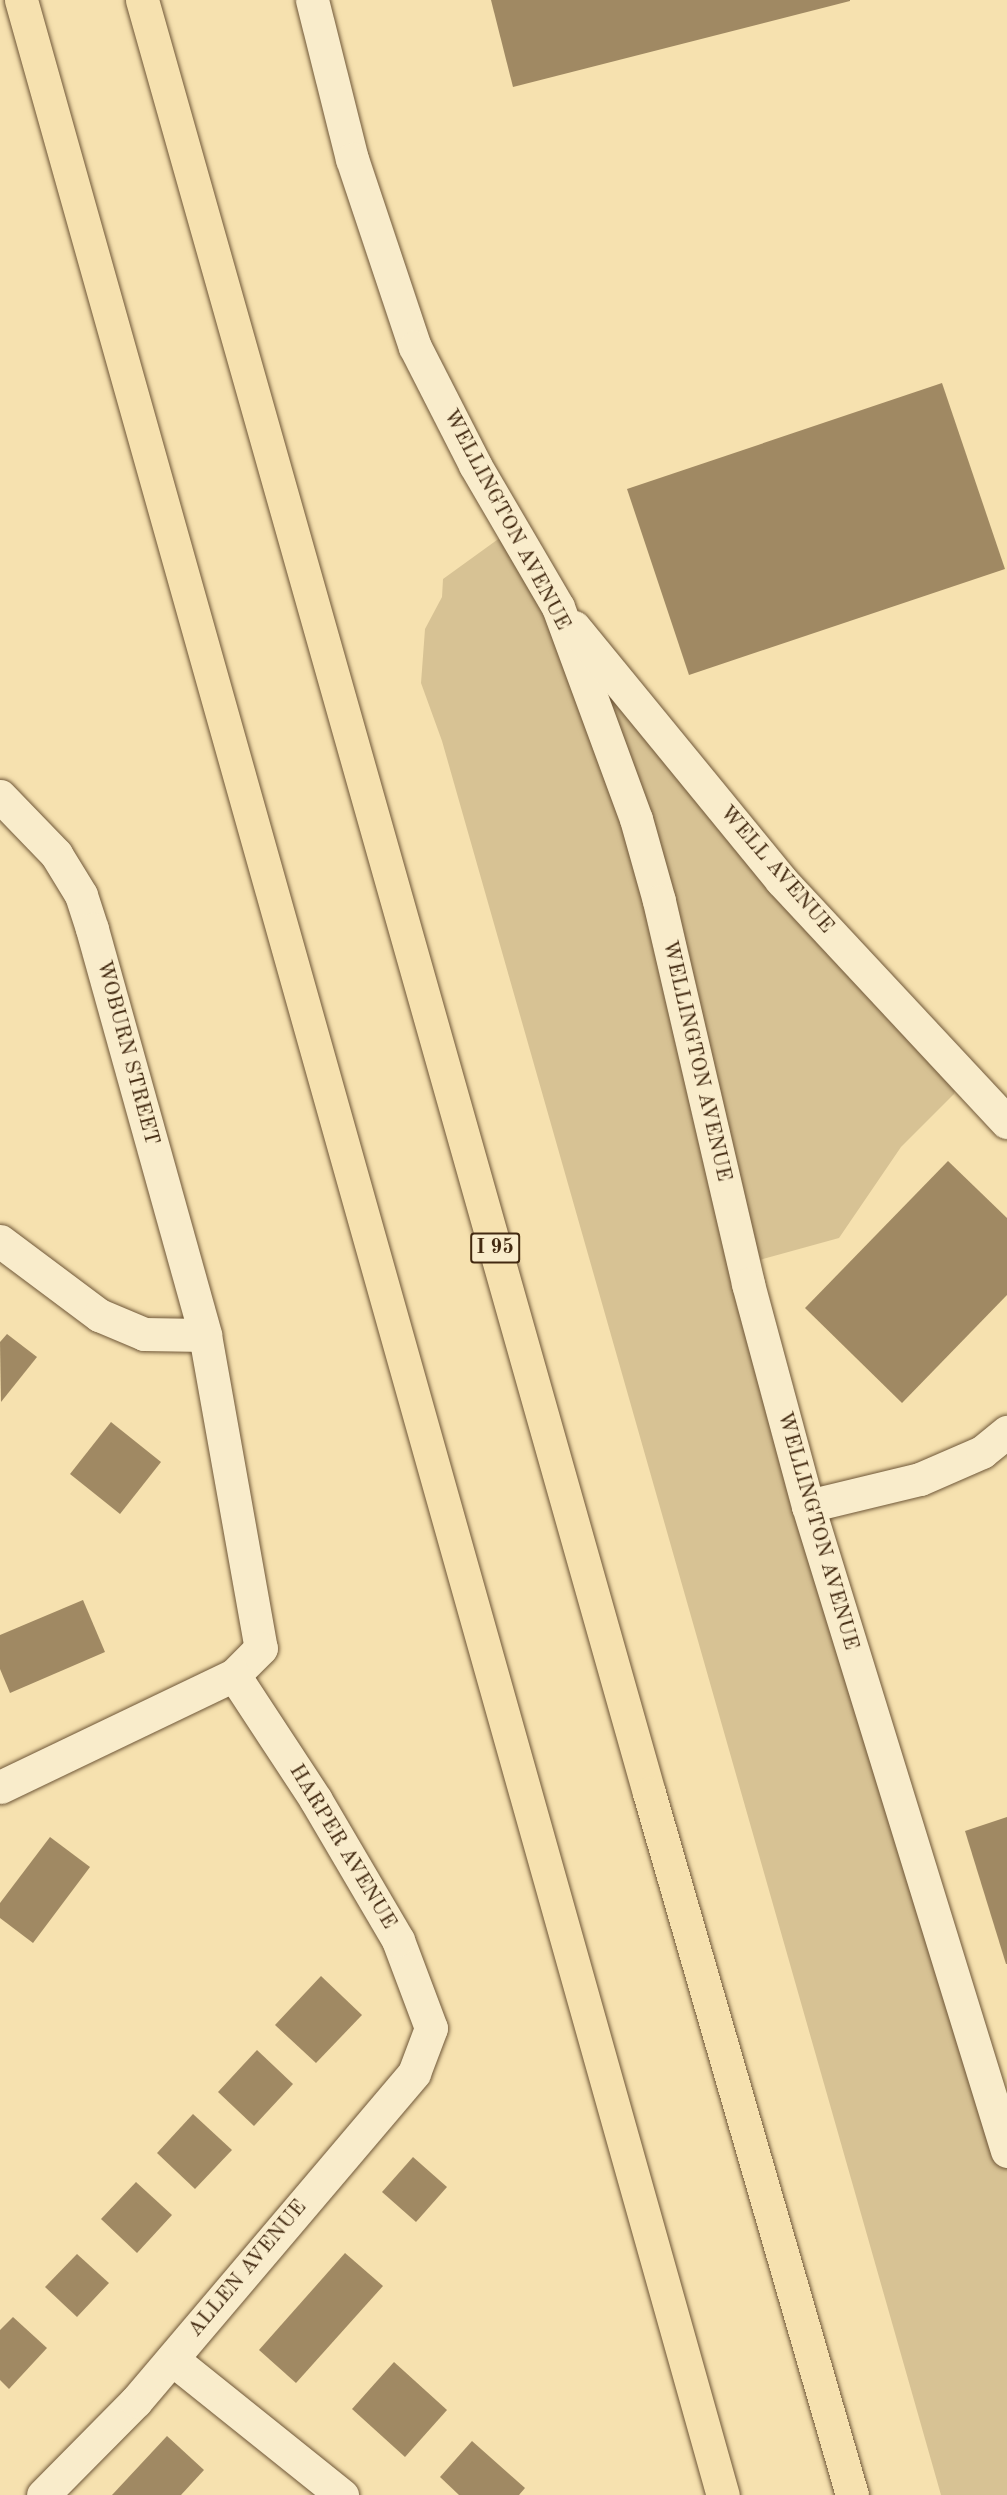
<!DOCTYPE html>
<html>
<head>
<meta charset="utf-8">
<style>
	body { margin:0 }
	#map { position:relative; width:1007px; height:2495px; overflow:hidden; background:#f6e1af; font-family:"Old Standard TT",serif }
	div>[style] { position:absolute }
	.green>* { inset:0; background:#d7c294 }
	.building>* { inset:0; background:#a08963 }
	.roads { filter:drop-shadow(0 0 2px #6f5738) drop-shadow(0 0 2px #6f5738) }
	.minor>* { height:33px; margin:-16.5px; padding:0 16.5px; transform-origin:16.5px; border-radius:16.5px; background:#f9eccb }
	.motorway>* { height:33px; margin:-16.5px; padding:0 16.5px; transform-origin:16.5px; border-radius:16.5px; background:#f6e1af }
	span { translate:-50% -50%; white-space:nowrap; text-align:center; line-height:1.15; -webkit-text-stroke:4.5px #f9eccb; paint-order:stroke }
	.shield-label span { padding:2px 4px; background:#f9eccb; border:2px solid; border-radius:4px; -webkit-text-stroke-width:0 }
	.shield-label { font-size:20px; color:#422910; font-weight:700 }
	.street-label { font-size:21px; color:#422910 }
</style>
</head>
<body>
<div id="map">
	<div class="green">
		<div style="clip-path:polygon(508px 532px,608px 691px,957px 1084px,954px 1094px,901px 1147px,839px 1238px,745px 1264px,1007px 2142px,1007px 2495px,941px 2495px,442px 741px,421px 683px,425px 629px,442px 597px,443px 579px)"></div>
	</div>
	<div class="building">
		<div style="clip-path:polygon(491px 0,850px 0,850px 1px,513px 87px)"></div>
		<div style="clip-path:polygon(942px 383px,1005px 569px,689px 675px,627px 489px)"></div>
		<div style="clip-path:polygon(948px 1161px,1007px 1218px,1007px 1295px,902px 1403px,805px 1308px)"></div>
		<div style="clip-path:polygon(7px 1334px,37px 1357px,1px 1402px,0 1342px)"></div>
		<div style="clip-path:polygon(111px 1422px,161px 1462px,120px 1514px,70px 1474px)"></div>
		<div style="clip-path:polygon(83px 1600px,105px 1652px,10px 1693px,0 1669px,0 1635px)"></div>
		<div style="clip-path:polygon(1007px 1817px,1007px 1964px,1006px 1964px,965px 1831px)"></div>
		<div style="clip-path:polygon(50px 1837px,90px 1867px,33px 1943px,0 1918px,0 1903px)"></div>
		<div style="clip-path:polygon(321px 1976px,362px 2015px,316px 2063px,275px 2025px)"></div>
		<div style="clip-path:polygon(257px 2050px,293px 2084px,254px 2126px,218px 2092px)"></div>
		<div style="clip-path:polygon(193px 2114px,232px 2150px,195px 2189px,157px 2153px)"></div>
		<div style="clip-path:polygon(413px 2157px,447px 2187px,416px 2222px,382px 2192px)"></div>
		<div style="clip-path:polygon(136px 2182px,172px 2215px,137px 2253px,101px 2219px)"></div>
		<div style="clip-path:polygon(345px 2253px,383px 2286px,296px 2383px,259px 2350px)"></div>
		<div style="clip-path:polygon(77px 2254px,109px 2283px,77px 2317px,45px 2287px)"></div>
		<div style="clip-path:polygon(13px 2317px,47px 2348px,9px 2389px,0 2380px,0 2330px)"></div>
		<div style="clip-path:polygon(394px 2362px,447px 2410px,405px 2457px,352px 2409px)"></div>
		<div style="clip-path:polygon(167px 2436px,204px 2470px,181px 2495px,112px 2495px)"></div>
		<div style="clip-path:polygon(472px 2441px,525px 2488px,519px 2495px,459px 2495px,440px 2477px)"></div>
	</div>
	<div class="roads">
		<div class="minor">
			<div style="left:312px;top:0;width:164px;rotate:75.9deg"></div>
			<div style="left:352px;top:159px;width:198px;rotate:71.5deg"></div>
			<div style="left:415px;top:347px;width:132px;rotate:63deg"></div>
			<div style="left:475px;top:465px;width:164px;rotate:59.7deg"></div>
			<div style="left:558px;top:607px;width:226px;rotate:69.8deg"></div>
			<div style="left:636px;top:819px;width:85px;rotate:74.3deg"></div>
			<div style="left:659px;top:901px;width:393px;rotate:76.9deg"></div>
			<div style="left:748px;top:1284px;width:230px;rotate:74.9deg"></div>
			<div style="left:808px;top:1506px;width:675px;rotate:72.85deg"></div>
			<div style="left:574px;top:627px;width:327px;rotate:50.7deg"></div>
			<div style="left:781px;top:880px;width:331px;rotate:47deg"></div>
			<div style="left:0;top:796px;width:81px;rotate:46deg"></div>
			<div style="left:56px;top:854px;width:48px;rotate:58.6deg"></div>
			<div style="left:81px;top:895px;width:36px;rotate:72deg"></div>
			<div style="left:92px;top:929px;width:421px;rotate:74.4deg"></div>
			<div style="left:205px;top:1335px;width:318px;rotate:79.9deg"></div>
			<div style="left:261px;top:1648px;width:38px;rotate:135deg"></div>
			<div style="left:234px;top:1675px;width:259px;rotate:154.4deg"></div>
			<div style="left:0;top:1241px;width:124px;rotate:36.8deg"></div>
			<div style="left:99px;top:1315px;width:49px;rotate:22.9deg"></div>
			<div style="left:144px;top:1334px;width:61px;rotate:0.9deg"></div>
			<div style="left:808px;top:1506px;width:115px;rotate:-13.6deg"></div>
			<div style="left:920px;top:1479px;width:68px;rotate:-23.5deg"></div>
			<div style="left:982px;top:1452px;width:32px;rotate:-39deg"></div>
			<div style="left:172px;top:2359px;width:218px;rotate:38.7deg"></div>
			<div style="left:43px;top:2495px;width:132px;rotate:-45.3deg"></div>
			<div style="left:136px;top:2401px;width:430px;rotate:-49.7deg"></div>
			<div style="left:414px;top:2073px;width:48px;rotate:-69.3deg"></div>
			<div style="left:431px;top:2028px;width:94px;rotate:-110.6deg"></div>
			<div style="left:398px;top:1940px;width:162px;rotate:-120.4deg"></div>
			<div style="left:316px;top:1800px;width:149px;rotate:-123.3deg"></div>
		</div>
		<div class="motorway">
			<div style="left:21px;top:0;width:2592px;rotate:74.29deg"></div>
			<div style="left:142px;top:0;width:1863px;rotate:74.21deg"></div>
			<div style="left:649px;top:1793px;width:731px;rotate:73.87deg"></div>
		</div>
	</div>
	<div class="shield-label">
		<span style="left:495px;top:1248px">I 95</span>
	</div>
	<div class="street-label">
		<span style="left:506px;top:520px;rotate:62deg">WELLINGTON AVENUE</span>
		<span style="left:776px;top:870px;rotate:49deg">WELL AVENUE</span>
		<span style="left:127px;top:1053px;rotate:75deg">WOBURN STREET</span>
		<span style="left:696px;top:1061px;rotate:77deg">WELLINGTON AVENUE</span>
		<span style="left:817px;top:1531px;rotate:74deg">WELLINGTON AVENUE</span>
		<span style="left:342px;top:1847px;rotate:59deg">HARPER AVENUE</span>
		<span style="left:248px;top:2269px;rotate:-50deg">ALLEN AVENUE</span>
	</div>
</div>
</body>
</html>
